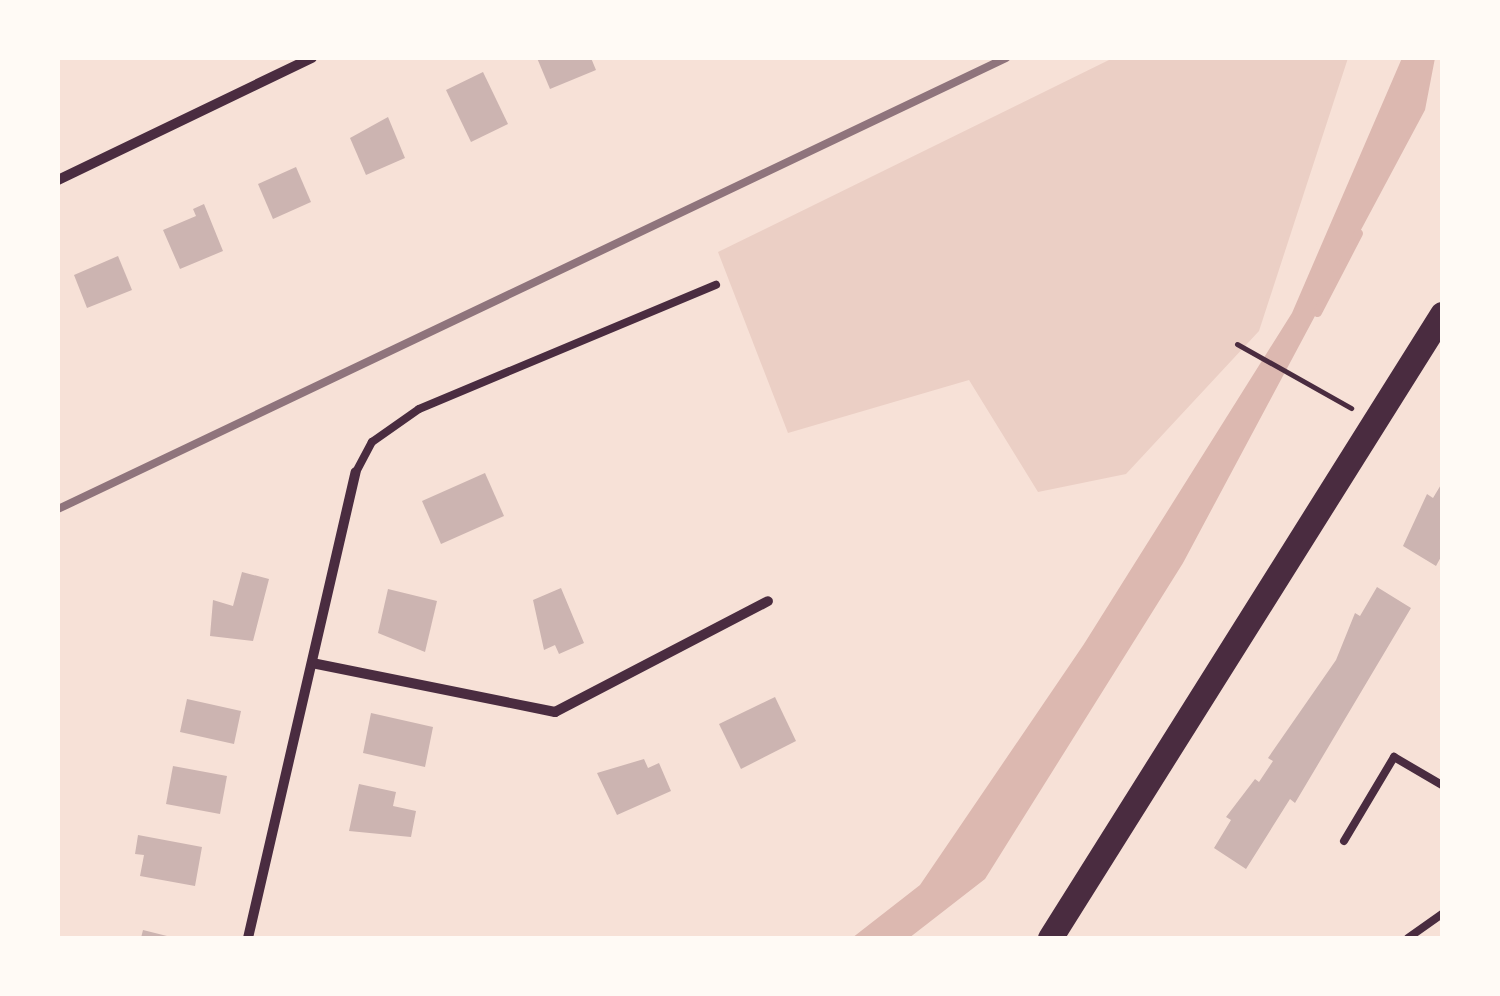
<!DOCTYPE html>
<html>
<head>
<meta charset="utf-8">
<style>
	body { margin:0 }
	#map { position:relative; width:1500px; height:996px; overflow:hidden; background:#f7e1d7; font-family:"Exo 2",sans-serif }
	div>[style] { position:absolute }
	.green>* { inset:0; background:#ebcfc5 }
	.water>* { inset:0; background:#dcb8b0 }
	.stream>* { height:9px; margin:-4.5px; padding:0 4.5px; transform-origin:4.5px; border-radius:4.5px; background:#dcb8b0 }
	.building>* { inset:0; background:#ccb4b1 }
	.path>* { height:5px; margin:-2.5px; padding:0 2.5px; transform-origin:2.5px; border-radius:2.5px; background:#4a2c40 }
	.service>* { height:8px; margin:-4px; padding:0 4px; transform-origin:4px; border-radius:4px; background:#4a2c40 }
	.minor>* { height:10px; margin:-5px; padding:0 5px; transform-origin:5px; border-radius:5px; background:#4a2c40 }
	.primary>* { height:25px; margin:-12.5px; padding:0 12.5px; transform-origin:12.5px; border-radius:12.5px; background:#4a2c40 }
	.rail>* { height:8px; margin:-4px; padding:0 4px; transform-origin:4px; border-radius:4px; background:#8f747c }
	span { translate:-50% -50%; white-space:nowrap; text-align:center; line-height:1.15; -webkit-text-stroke:10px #fffaf5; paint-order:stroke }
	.frame { position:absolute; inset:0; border:60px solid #fffaf5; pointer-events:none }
</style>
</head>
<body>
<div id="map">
	<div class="green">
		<div style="clip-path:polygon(1113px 58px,1348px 58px,1259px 331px,1126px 474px,1038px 492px,969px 380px,788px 433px,718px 252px)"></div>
	</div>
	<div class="water">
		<div style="clip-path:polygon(1402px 58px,1435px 58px,1425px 110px,1183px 563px,985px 879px,909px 938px,852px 938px,920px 885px,1084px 644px,1292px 313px)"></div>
	</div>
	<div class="stream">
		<div style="left:1317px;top:312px;width:89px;rotate:-62.6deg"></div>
	</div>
	<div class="building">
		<div style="clip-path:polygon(537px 58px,591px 58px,596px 70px,550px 89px)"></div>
		<div style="clip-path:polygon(483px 72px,508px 124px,471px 142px,446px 90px)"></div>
		<div style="clip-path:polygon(388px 117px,405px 158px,366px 175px,350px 138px)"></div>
		<div style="clip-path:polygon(296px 167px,311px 202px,273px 219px,258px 184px)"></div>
		<div style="clip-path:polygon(204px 204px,223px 251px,180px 269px,163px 230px,196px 216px,193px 209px)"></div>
		<div style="clip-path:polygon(118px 256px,132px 290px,87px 308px,74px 275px)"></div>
		<div style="clip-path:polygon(485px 473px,504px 516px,441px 544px,422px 501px)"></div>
		<div style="clip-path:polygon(1442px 483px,1442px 555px,1436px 566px,1403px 546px,1427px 494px,1433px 498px)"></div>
		<div style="clip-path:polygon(242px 572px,269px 579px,253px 641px,210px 636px,213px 600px,233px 606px)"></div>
		<div style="clip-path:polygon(1377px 587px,1411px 608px,1295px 803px,1290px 799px,1246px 869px,1214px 848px,1231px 820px,1226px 817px,1255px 779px,1259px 782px,1273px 761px,1268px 758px,1336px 660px,1355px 613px,1360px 616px)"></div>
		<div style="clip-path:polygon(561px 588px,584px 643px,559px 654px,555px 645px,544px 650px,533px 600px)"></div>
		<div style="clip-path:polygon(388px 589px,437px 601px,425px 652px,378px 633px)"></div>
		<div style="clip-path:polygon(775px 697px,796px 741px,741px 769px,719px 724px)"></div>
		<div style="clip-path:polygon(187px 699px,241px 711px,234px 744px,180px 732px)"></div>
		<div style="clip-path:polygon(371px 713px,433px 727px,425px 767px,363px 753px)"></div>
		<div style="clip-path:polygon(644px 759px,648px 768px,659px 763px,671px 791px,617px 815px,597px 773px)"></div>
		<div style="clip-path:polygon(173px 766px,227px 776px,220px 814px,166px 804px)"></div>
		<div style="clip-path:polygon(359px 784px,396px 792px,393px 806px,416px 811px,411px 837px,349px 831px)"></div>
		<div style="clip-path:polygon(138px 835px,202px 847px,195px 886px,140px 876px,144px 855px,135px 854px)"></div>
		<div style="clip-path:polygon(143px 930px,171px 937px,171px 938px,141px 938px)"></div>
	</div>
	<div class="path">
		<div style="left:1237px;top:344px;width:131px;rotate:29.3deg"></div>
	</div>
	<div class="service">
		<div style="left:356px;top:472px;width:34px;rotate:-62deg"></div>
		<div style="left:372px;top:442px;width:57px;rotate:-35.1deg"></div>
		<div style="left:419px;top:409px;width:322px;rotate:-22.7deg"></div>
		<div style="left:1344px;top:841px;width:98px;rotate:-59.2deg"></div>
		<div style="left:1394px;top:757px;width:56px;rotate:30.3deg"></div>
		<div style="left:1408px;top:938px;width:42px;rotate:-35.2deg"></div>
	</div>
	<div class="minor">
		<div style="left:58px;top:180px;width:282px;rotate:-25.7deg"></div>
		<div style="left:312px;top:663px;width:248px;rotate:11.4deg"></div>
		<div style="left:555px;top:712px;width:240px;rotate:-27.5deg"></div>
		<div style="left:248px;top:938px;width:478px;rotate:-77deg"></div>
	</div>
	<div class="primary">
		<div style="left:1050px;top:938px;width:737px;rotate:-57.86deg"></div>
	</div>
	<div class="rail">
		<div style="left:58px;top:509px;width:1050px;rotate:-25.44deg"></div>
	</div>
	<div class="frame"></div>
</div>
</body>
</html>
